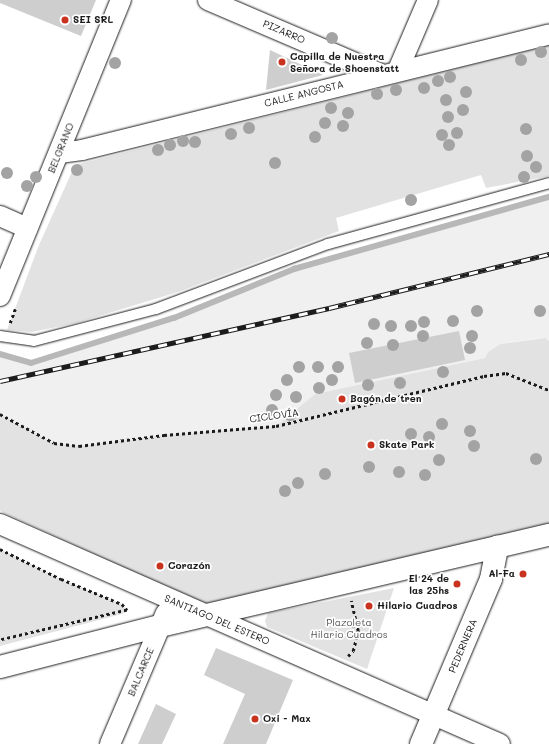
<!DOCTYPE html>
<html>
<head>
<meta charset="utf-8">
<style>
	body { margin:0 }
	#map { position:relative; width:549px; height:744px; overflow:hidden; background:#fff; font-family:Mali,sans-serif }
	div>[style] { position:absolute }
	.built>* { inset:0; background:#f0f0f0 }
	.green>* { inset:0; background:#e2e2e2 }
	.stream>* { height:5.5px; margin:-2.75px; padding:0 2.75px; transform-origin:2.75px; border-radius:2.75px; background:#b8b8b8 }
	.building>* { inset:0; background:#cecece }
	.path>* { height:2.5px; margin-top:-1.25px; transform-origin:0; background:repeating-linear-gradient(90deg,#1c1c1c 0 3px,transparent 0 6px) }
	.roads { filter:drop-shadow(0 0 1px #1c1c1c) drop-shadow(0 0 1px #1c1c1c) }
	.lane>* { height:10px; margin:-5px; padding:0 5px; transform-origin:5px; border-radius:5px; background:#fff }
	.street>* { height:20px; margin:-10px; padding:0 10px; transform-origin:10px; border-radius:10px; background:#fff }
	.secondary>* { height:22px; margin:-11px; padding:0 11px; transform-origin:11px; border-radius:11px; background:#fff }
	.primary>* { height:22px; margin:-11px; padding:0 11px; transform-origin:11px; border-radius:11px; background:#fff }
	.rail>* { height:4.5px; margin-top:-2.25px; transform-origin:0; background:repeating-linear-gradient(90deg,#fff 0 9px,#1c1c1c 0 18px); box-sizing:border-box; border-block:1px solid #1c1c1c }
	.trees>* { width:12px; height:12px; margin:-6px; border-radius:50%; background:#a3a3a3 }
	.dots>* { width:11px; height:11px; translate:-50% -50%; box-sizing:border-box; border:2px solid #fff; border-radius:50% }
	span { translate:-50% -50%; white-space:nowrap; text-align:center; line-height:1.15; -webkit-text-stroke:3.5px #fff; paint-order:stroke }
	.poi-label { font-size:10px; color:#1c1c1c; font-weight:700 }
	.left { translate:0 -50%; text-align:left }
	.right { translate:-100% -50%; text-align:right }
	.street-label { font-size:10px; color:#1c1c1c }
	.park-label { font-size:10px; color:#575757 }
</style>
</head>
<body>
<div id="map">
	<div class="built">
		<div style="clip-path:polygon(549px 197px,549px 341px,545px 338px,534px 339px,500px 344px,488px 352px,485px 358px,315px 394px,276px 426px,164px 435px,79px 446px,54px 443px,0 414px,0 354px,31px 363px,174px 318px,294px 269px)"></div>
	</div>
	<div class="green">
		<div style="clip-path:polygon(549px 45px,549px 176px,486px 188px,481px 175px,336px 218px,339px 231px,178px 292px,76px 323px,32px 332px,7px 330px,39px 245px,75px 165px)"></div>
		<div style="clip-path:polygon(545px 338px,549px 341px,549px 527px,213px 608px,0 511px,0 414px,54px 443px,79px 446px,164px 435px,276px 426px,315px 394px,485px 358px,488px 352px,500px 344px)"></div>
		<div style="clip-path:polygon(0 549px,61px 579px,122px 604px,127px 610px,122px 614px,0 646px)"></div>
		<div style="clip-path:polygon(394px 588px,367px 669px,267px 627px,265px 621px,268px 613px)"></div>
	</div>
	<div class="stream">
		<div style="left:0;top:354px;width:32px;rotate:16deg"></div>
		<div style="left:31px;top:363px;width:150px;rotate:-17.5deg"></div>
		<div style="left:174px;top:318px;width:130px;rotate:-22.2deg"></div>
		<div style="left:294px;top:269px;width:265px;rotate:-15.8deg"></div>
	</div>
	<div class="building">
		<div style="clip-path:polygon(0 0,96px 0,81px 36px,0 3px)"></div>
		<div style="clip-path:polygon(270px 50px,323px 75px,266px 90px)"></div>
		<div style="clip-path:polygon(459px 331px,465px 360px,355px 383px,349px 353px)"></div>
		<div style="clip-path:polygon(216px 648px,293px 680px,266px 744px,223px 744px,245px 694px,204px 675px)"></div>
		<div style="clip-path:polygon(156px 704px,176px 714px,162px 744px,138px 744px)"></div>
	</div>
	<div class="path">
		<div style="left:10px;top:323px;width:15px;rotate:-70deg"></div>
		<div style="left:0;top:414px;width:61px;rotate:28.2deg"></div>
		<div style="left:54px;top:443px;width:25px;rotate:7deg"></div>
		<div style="left:79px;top:446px;width:86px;rotate:-7.4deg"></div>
		<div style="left:164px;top:435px;width:112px;rotate:-4.6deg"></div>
		<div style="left:276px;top:426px;width:214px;rotate:-13.5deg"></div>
		<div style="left:484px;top:376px;width:22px;rotate:-8deg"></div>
		<div style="left:506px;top:373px;width:46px;rotate:21.6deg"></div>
		<div style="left:0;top:549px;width:68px;rotate:26.2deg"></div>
		<div style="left:61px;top:579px;width:66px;rotate:22.3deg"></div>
		<div style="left:122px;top:604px;width:8px;rotate:50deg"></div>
		<div style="left:127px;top:610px;width:130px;rotate:166.7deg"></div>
		<div style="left:341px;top:622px;width:18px;rotate:16deg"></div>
		<div style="left:348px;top:656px;width:7px;rotate:-45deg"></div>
		<div style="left:353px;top:651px;width:21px;rotate:-76deg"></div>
		<div style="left:358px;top:631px;width:31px;rotate:-103deg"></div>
	</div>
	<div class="roads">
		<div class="lane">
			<div style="left:0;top:336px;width:34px;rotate:8deg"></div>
			<div style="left:34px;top:341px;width:126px;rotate:-14.7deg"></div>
			<div style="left:156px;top:309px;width:184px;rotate:-20.7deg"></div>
			<div style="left:328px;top:244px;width:229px;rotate:-15.4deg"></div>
		</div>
		<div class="street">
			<div style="left:208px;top:0;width:188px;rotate:23.2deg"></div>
			<div style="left:398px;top:70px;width:76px;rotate:-66.8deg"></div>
			<div style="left:59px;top:153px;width:23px;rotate:-7deg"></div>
			<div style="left:82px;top:150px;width:481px;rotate:-13.9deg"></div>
			<div style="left:0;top:216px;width:30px;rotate:24deg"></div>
			<div style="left:0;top:296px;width:320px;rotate:-67.8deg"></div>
			<div style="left:0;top:524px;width:546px;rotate:23.75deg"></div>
			<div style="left:110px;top:744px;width:142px;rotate:-66.9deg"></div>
		</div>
		<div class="secondary">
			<div style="left:421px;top:744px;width:179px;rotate:-67deg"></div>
			<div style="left:491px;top:579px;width:33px;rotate:-79deg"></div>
		</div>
		<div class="primary">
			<div style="left:0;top:667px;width:165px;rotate:-14.4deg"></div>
			<div style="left:160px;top:626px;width:400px;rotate:-13.2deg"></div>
		</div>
	</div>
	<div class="rail">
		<div style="left:0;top:381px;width:337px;rotate:-12.5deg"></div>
		<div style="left:329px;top:308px;width:227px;rotate:-13.8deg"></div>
	</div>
	<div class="trees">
		<div style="left:332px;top:38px"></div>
		<div style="left:541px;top:52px"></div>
		<div style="left:521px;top:60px"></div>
		<div style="left:115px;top:63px"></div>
		<div style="left:450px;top:77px"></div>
		<div style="left:438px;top:81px"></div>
		<div style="left:424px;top:88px"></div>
		<div style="left:396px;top:90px"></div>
		<div style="left:466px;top:92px"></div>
		<div style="left:377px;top:94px"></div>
		<div style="left:446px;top:100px"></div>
		<div style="left:331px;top:108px"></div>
		<div style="left:463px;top:110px"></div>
		<div style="left:348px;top:113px"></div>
		<div style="left:448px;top:117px"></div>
		<div style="left:325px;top:123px"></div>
		<div style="left:343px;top:126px"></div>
		<div style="left:249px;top:128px"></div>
		<div style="left:526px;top:129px"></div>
		<div style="left:457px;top:133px"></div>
		<div style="left:231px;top:134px"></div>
		<div style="left:442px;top:135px"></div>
		<div style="left:315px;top:137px"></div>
		<div style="left:183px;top:141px"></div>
		<div style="left:195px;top:142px"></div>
		<div style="left:170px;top:145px"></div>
		<div style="left:449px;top:145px"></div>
		<div style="left:158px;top:150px"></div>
		<div style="left:527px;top:156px"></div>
		<div style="left:275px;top:163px"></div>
		<div style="left:536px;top:167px"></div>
		<div style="left:77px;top:170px"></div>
		<div style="left:7px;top:173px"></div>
		<div style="left:36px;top:177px"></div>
		<div style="left:524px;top:177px"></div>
		<div style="left:27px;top:186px"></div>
		<div style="left:411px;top:200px"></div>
		<div style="left:477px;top:311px"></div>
		<div style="left:540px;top:311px"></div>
		<div style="left:453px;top:321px"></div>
		<div style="left:424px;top:322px"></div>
		<div style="left:374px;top:324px"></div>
		<div style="left:391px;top:326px"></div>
		<div style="left:411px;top:326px"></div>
		<div style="left:423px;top:336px"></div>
		<div style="left:472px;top:336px"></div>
		<div style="left:367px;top:343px"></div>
		<div style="left:393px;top:345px"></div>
		<div style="left:470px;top:348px"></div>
		<div style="left:299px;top:367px"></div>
		<div style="left:318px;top:367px"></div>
		<div style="left:338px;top:367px"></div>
		<div style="left:443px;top:372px"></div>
		<div style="left:287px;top:380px"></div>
		<div style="left:332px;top:380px"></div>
		<div style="left:400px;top:383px"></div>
		<div style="left:368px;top:385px"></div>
		<div style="left:319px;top:388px"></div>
		<div style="left:276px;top:395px"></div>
		<div style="left:296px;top:397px"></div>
		<div style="left:272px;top:410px"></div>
		<div style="left:290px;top:415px"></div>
		<div style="left:442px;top:424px"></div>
		<div style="left:470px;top:431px"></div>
		<div style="left:411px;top:434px"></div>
		<div style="left:429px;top:437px"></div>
		<div style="left:474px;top:446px"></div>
		<div style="left:536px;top:459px"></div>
		<div style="left:439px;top:460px"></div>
		<div style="left:369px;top:467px"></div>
		<div style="left:399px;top:472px"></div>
		<div style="left:325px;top:474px"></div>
		<div style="left:425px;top:475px"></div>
		<div style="left:298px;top:483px"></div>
		<div style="left:285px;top:491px"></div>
	</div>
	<div class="dots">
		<div style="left:65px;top:20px;background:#c8321e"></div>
		<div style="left:282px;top:62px;background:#c8321e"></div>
		<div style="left:342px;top:399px;background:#c8321e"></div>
		<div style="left:371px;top:445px;background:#c8321e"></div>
		<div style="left:160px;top:566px;background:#c8321e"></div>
		<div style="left:523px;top:574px;background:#c8321e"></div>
		<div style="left:457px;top:584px;background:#c8321e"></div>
		<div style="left:369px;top:606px;background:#c8321e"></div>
		<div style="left:255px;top:719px;background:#c8321e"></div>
	</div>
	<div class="poi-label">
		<span class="left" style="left:73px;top:20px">SEI SRL</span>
		<span class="left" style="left:290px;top:62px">Capilla de Nuestra<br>Señora de Shoenstatt</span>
		<span class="left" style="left:350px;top:399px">Bagón de tren</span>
		<span class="left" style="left:379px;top:445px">Skate Park</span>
		<span class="left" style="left:168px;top:566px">Corazón</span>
		<span class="right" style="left:515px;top:574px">Al-Fa</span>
		<span class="right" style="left:449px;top:584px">El 24 de<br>las 25hs</span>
		<span class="left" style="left:377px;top:606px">Hilario Cuadros</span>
		<span class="left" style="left:263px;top:719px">Oxi - Max</span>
	</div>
	<div class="street-label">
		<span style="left:284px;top:32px;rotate:23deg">PIZARRO</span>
		<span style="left:304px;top:94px;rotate:-14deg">CALLE ANGOSTA</span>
		<span style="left:61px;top:148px;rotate:-68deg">BELGRANO</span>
		<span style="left:274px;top:416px;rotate:-8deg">CICLOVÍA</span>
		<span style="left:217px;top:620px;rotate:23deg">SANTIAGO DEL ESTERO</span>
		<span style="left:463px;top:646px;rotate:-67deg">PEDERNERA</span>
		<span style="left:141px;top:672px;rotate:-67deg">BALCARCE</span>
	</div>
	<div class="park-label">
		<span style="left:349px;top:628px">Plazoleta<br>Hilario Cuadros</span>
	</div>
</div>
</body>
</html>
